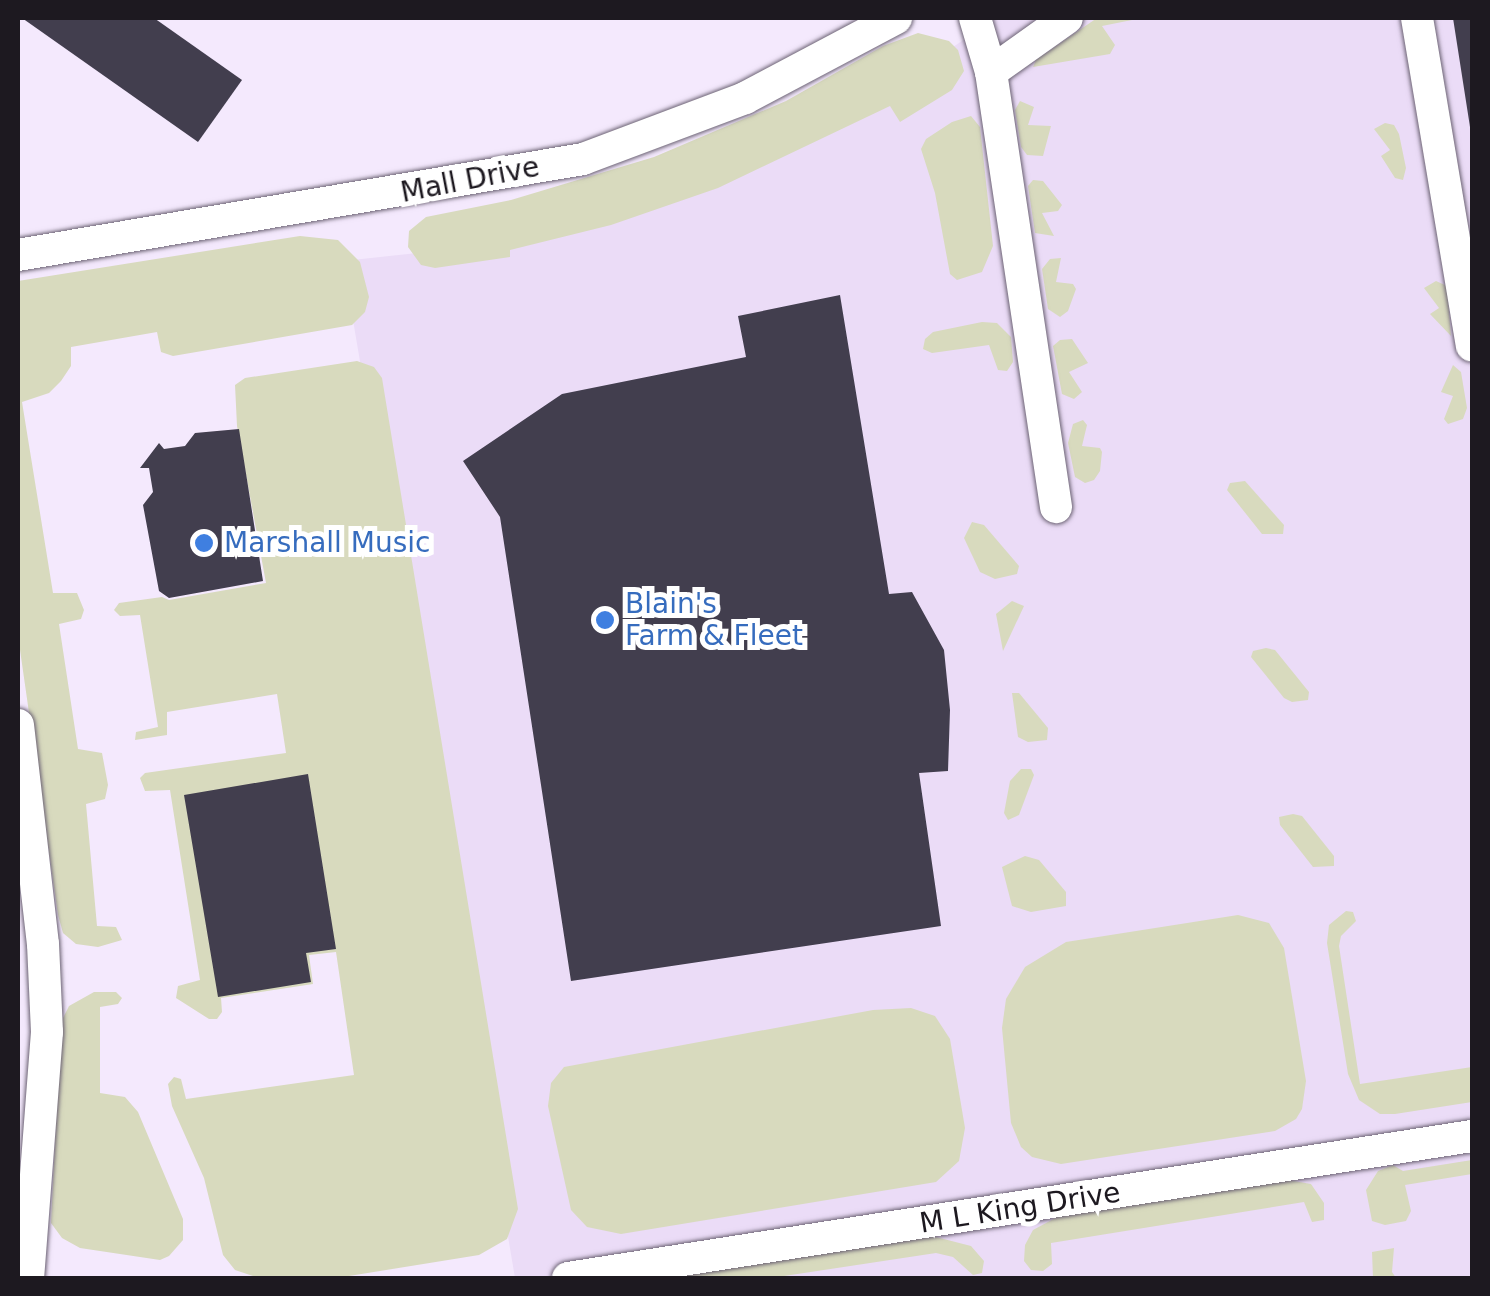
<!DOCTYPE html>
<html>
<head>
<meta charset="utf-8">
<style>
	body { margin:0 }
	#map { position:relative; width:1490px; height:1296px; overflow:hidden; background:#f4e9fd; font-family:"DejaVu Sans",sans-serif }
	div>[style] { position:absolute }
	.built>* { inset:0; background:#ebdcf7 }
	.green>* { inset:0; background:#d8dabe }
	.building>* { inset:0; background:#423e4e }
	.roads { filter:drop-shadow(0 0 2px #6c6374) drop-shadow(0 0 2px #6c6374) }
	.minor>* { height:32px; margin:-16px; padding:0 16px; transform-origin:16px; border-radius:16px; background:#fff }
	.dots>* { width:28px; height:28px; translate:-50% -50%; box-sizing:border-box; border:5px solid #fff; border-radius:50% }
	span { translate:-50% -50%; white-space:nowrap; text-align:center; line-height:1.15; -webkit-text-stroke:10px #fff; paint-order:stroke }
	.street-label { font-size:28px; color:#1d1920 }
	.shop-label { font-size:28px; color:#366cbe }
	.left { translate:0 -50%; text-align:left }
	.frame { position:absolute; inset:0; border:20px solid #1d1920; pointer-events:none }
</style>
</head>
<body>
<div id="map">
	<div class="built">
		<div style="clip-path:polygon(996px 18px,1472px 18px,1472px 1278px,515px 1278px,343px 261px,482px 246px,873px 101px)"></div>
	</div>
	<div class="green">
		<div style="clip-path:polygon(1097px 18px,1142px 18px,1102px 26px,1115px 45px,1110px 54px,1033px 67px,1036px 60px)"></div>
		<div style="clip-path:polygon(918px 33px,949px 41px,958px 50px,964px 71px,952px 90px,900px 122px,890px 106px,718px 188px,611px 225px,510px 250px,510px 257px,435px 268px,421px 265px,408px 247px,409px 231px,426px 217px,511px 200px,654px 157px,786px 101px,883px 46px)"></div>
		<div style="clip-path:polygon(1020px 101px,1034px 107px,1028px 125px,1051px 126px,1043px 156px,1027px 155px,1021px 147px,1015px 110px)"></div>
		<div style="clip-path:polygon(971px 116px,980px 127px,993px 246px,982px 272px,957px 280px,950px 274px,935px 193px,921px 149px,926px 139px,952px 122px)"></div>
		<div style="clip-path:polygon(1385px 123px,1394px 125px,1399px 134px,1406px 168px,1403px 180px,1395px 178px,1381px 156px,1390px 150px,1374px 129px)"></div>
		<div style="clip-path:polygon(1033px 180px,1043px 181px,1062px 205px,1058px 211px,1042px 213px,1054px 236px,1035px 233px,1028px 186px)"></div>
		<div style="clip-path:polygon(300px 236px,338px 240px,360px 262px,369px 297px,365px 312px,352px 325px,173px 356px,161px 352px,157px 332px,71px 347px,71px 366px,61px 381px,49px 393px,22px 402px,53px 593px,77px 593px,84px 610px,81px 619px,59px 624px,78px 749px,102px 753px,108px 785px,105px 799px,86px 804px,97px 926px,116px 927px,122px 940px,98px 947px,76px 944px,63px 933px,58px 915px,18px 636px,18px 281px)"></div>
		<div style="clip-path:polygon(1061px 258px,1056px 282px,1073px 284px,1076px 289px,1068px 311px,1060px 317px,1048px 309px,1042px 269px,1050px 259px)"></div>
		<div style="clip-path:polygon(1436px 281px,1447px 286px,1451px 336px,1430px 314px,1439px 308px,1424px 288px)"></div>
		<div style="clip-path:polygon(982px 322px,997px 323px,1011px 337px,1013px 362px,1007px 371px,998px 370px,989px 345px,932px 353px,923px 349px,925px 339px,933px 332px)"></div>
		<div style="clip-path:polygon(1072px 339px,1088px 363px,1069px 372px,1082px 392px,1074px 399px,1062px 394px,1053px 346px,1060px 340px)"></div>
		<div style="clip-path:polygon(357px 361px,374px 367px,382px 378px,518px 1209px,507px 1239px,479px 1255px,349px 1276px,256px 1277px,235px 1270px,223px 1255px,204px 1178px,172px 1106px,168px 1084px,174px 1077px,181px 1079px,186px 1099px,354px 1075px,336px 952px,309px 955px,313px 984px,221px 998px,222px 1012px,217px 1019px,209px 1019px,176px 998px,178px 986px,200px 980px,170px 790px,145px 791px,140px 778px,145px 773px,286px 753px,277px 694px,167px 712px,167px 735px,135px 740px,136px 732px,158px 727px,140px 615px,120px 616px,114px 610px,119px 603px,162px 597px,169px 600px,266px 583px,237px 426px,235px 385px,245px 378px)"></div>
		<div style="clip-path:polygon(1453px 365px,1461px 372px,1467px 408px,1463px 419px,1448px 424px,1444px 419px,1453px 396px,1441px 392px)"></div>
		<div style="clip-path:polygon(1083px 420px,1087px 425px,1082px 446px,1100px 448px,1102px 452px,1100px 471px,1094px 480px,1085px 483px,1075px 477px,1068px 443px,1073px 424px)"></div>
		<div style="clip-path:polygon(1245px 481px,1284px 525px,1283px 534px,1262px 534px,1227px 490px,1230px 483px)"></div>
		<div style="clip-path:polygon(972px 522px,984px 525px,1019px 566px,1017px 574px,995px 579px,980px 572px,964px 538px)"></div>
		<div style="clip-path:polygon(1012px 601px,1024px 606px,1003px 651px,996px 614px)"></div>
		<div style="clip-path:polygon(1266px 648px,1275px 650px,1309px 692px,1308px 700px,1292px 702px,1284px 698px,1251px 657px,1253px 651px)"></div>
		<div style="clip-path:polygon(1012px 693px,1019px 693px,1048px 728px,1047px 740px,1028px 742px,1018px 737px)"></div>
		<div style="clip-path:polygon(1021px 769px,1031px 769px,1034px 775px,1019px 815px,1008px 820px,1004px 813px,1010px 781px)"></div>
		<div style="clip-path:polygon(1293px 814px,1302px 816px,1334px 856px,1334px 866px,1313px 867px,1280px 825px,1279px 817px)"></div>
		<div style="clip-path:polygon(1025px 856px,1039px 860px,1066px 892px,1066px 906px,1031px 912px,1012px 906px,1002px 867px)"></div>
		<div style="clip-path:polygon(1346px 911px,1353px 912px,1356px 921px,1341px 936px,1339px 946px,1360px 1084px,1472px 1067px,1472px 1102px,1395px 1114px,1380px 1114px,1359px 1100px,1348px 1074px,1327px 943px,1329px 925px)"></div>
		<div style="clip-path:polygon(1238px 915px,1269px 923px,1284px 948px,1306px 1081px,1302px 1109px,1296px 1119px,1275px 1131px,1061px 1164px,1032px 1157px,1021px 1147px,1011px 1123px,1002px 1028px,1006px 999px,1025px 967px,1066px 942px)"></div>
		<div style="clip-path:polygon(94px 992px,116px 992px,122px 998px,118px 1004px,100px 1007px,100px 1093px,125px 1097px,138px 1112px,183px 1219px,183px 1240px,169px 1256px,160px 1260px,80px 1248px,62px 1238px,51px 1223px,61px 1022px,69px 1006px)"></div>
		<div style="clip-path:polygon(911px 1008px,935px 1016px,950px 1039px,965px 1128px,959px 1161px,936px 1182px,621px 1234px,587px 1227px,571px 1210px,548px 1106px,551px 1083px,564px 1067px,873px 1010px)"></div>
		<div style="clip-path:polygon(1472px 1160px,1472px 1174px,1405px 1185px,1411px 1211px,1406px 1221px,1385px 1225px,1372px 1221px,1366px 1190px,1378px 1171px,1393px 1165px,1403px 1171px)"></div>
		<div style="clip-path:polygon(1288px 1180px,1311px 1184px,1324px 1203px,1324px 1220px,1312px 1222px,1304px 1202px,1051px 1243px,1052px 1264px,1043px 1271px,1031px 1270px,1024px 1261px,1025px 1245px,1033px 1230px,1059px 1216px)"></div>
		<div style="clip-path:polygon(932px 1236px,971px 1246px,984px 1261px,982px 1273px,973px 1275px,953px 1257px,936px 1253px,771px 1278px,663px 1278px)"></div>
		<div style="clip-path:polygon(1394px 1248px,1392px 1272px,1396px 1278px,1373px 1278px,1372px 1252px)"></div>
	</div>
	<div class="building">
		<div style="clip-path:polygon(22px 18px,154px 18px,242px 80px,198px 142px)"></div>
		<div style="clip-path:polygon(1453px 18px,1472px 18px,1472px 126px,1470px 127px)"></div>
		<div style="clip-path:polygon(840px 295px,889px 594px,912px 592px,944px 650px,950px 710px,948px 771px,919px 773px,941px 926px,571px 981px,500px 517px,463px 461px,562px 394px,746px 357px,738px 316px)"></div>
		<div style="clip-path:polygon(239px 429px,263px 581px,169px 598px,159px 591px,143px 505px,153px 492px,149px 468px,140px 468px,159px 443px,164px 449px,185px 446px,195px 433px)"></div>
		<div style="clip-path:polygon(308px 774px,336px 949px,306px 953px,311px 982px,218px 997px,184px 795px)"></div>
	</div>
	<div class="roads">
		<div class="minor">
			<div style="left:975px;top:18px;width:56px;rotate:73.5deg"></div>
			<div style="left:991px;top:72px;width:93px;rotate:-35.4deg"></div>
			<div style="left:1417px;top:18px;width:332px;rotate:80.5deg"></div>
			<div style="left:991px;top:72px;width:440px;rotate:81.5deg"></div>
			<div style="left:18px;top:255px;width:573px;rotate:-9.64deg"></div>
			<div style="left:583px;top:159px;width:173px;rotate:-20.6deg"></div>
			<div style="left:745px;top:98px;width:171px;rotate:-27.9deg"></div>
			<div style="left:18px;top:725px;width:220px;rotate:83.5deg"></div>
			<div style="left:43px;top:944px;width:88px;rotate:87.4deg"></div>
			<div style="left:47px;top:1032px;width:247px;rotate:94.4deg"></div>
			<div style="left:568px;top:1278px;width:915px;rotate:-8.93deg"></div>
		</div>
	</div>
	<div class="dots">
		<div style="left:204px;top:543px;background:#3f7fe0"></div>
		<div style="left:605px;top:620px;background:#3f7fe0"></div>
	</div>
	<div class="street-label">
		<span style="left:470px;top:180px;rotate:-11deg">Mall Drive</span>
		<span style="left:1020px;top:1208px;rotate:-9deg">M L King Drive</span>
	</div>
	<div class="shop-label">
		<span class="left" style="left:224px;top:543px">Marshall Music</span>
		<span class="left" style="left:625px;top:620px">Blain's<br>Farm &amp; Fleet</span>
	</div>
	<div class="frame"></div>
</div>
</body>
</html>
